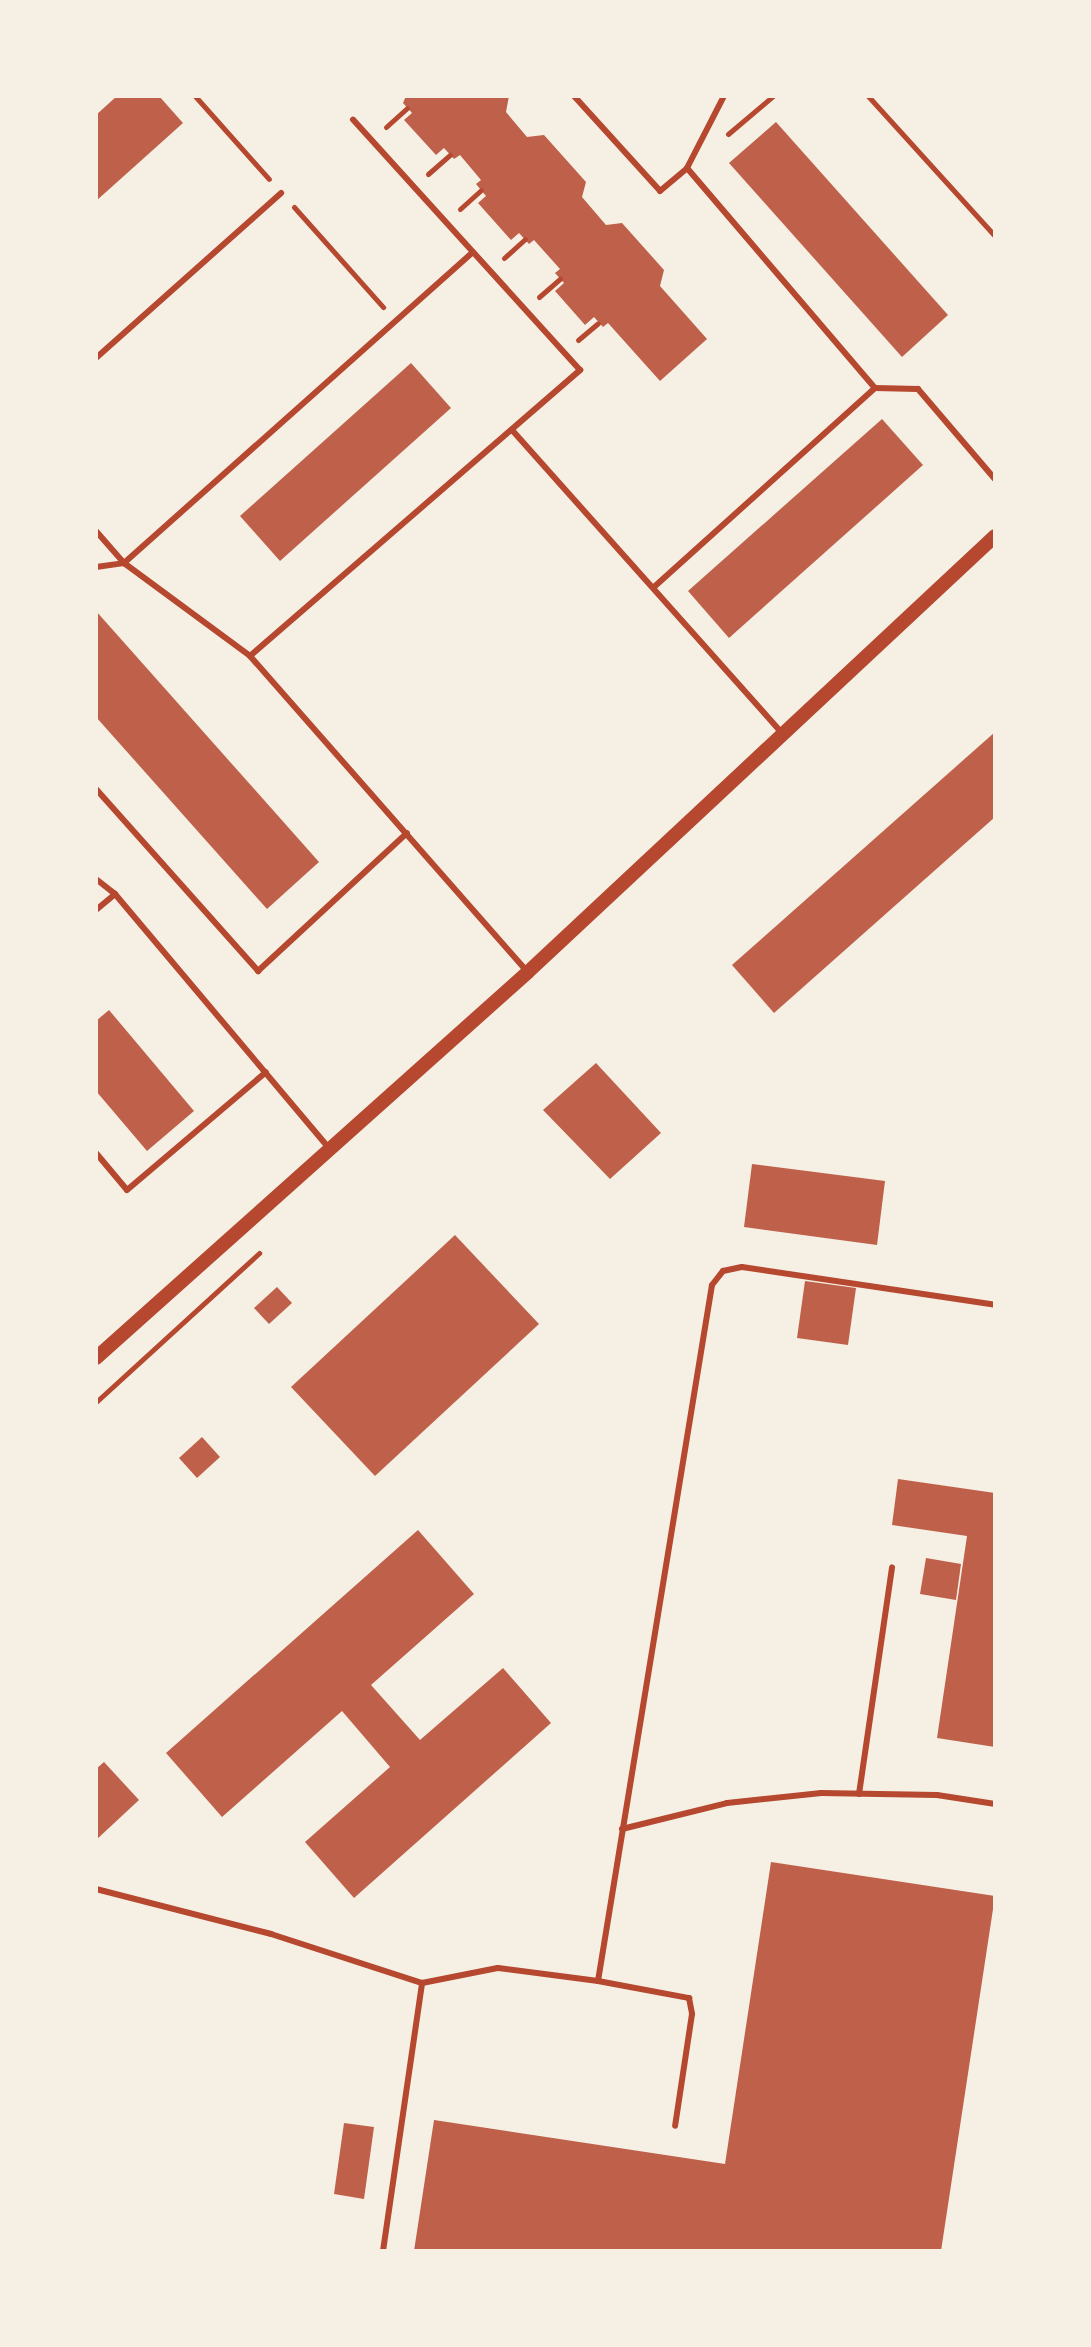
<!DOCTYPE html>
<html>
<head>
<meta charset="utf-8">
<style>
	body { margin:0 }
	#map { position:relative; width:1091px; height:2347px; overflow:hidden; background:#f6efe4; font-family:Overpass,sans-serif }
	div>[style] { position:absolute }
	.building>* { inset:0; background:#bf614a }
	.path>* { height:5px; margin:-2.5px; padding:0 2.5px; transform-origin:2.5px; border-radius:2.5px; background:#b5482f }
	.service>* { height:6px; margin:-3px; padding:0 3px; transform-origin:3px; border-radius:3px; background:#b5482f }
	.tertiary>* { height:14px; margin:-7px; padding:0 7px; transform-origin:7px; border-radius:7px; background:#b5482f }
	span { translate:-50% -50%; white-space:nowrap; text-align:center; line-height:1.15; -webkit-text-stroke:8px #f6efe4; paint-order:stroke }
	.frame { position:absolute; inset:0; border:98px solid #f6efe4; pointer-events:none }
</style>
</head>
<body>
<div id="map">
	<div class="building">
		<div style="clip-path:polygon(117px 96px,159px 96px,183px 123px,96px 201px,96px 115px)"></div>
		<div style="clip-path:polygon(406px 96px,509px 96px,506px 112px,527px 137px,544px 135px,586px 182px,582px 197px,606px 225px,622px 223px,664px 270px,660px 286px,707px 339px,660px 381px,608px 323px,603px 327px,594px 317px,585px 325px,555px 291px,564px 283px,555px 273px,560px 269px,534px 240px,529px 244px,519px 233px,511px 240px,478px 203px,486px 196px,476px 184px,481px 180px,460px 155px,454px 159px,444px 148px,436px 155px,404px 120px,412px 113px,403px 103px)"></div>
		<div style="clip-path:polygon(776px 122px,948px 315px,902px 357px,729px 163px)"></div>
		<div style="clip-path:polygon(411px 363px,451px 408px,280px 561px,240px 516px)"></div>
		<div style="clip-path:polygon(882px 419px,923px 465px,729px 638px,688px 591px)"></div>
		<div style="clip-path:polygon(96px 611px,319px 862px,267px 909px,96px 717px)"></div>
		<div style="clip-path:polygon(995px 732px,995px 817px,774px 1013px,732px 965px)"></div>
		<div style="clip-path:polygon(109px 1010px,194px 1111px,147px 1151px,96px 1091px,96px 1021px)"></div>
		<div style="clip-path:polygon(596px 1063px,661px 1133px,610px 1179px,543px 1110px)"></div>
		<div style="clip-path:polygon(752px 1164px,885px 1181px,877px 1245px,744px 1227px)"></div>
		<div style="clip-path:polygon(455px 1235px,539px 1324px,375px 1476px,291px 1387px)"></div>
		<div style="clip-path:polygon(805px 1281px,856px 1288px,848px 1345px,797px 1338px)"></div>
		<div style="clip-path:polygon(277px 1287px,292px 1303px,269px 1324px,254px 1308px)"></div>
		<div style="clip-path:polygon(202px 1437px,220px 1457px,197px 1478px,179px 1458px)"></div>
		<div style="clip-path:polygon(898px 1479px,995px 1493px,995px 1747px,937px 1738px,967px 1536px,892px 1525px)"></div>
		<div style="clip-path:polygon(418px 1530px,474px 1594px,371px 1685px,420px 1740px,503px 1668px,551px 1723px,354px 1898px,305px 1842px,390px 1767px,342px 1711px,222px 1817px,166px 1753px)"></div>
		<div style="clip-path:polygon(926px 1558px,961px 1564px,956px 1600px,920px 1594px)"></div>
		<div style="clip-path:polygon(104px 1762px,139px 1800px,96px 1840px,96px 1769px)"></div>
		<div style="clip-path:polygon(771px 1862px,995px 1896px,941px 2251px,414px 2251px,434px 2120px,725px 2164px)"></div>
		<div style="clip-path:polygon(344px 2123px,374px 2127px,364px 2199px,334px 2194px)"></div>
	</div>
	<div class="path">
		<div style="left:195px;top:96px;width:111px;rotate:48.3deg"></div>
		<div style="left:868px;top:96px;width:189px;rotate:47.8deg"></div>
		<div style="left:386px;top:127px;width:28px;rotate:-42deg"></div>
		<div style="left:728px;top:134px;width:59px;rotate:-40.2deg"></div>
		<div style="left:428px;top:174px;width:29px;rotate:-41deg"></div>
		<div style="left:294px;top:207px;width:134px;rotate:48.3deg"></div>
		<div style="left:460px;top:209px;width:28px;rotate:-42deg"></div>
		<div style="left:504px;top:258px;width:28px;rotate:-42deg"></div>
		<div style="left:539px;top:297px;width:28px;rotate:-41deg"></div>
		<div style="left:578px;top:340px;width:26px;rotate:-40deg"></div>
		<div style="left:96px;top:1402px;width:221px;rotate:-42.4deg"></div>
	</div>
	<div class="service">
		<div style="left:574px;top:96px;width:128px;rotate:47.8deg"></div>
		<div style="left:660px;top:191px;width:35px;rotate:-40deg"></div>
		<div style="left:687px;top:168px;width:81px;rotate:-62.8deg"></div>
		<div style="left:687px;top:168px;width:289px;rotate:49.5deg"></div>
		<div style="left:875px;top:388px;width:43px;rotate:1.3deg"></div>
		<div style="left:918px;top:389px;width:118px;rotate:49.5deg"></div>
		<div style="left:96px;top:358px;width:248px;rotate:-41.7deg"></div>
		<div style="left:512px;top:430px;width:404px;rotate:48.3deg"></div>
		<div style="left:96px;top:531px;width:43px;rotate:48.8deg"></div>
		<div style="left:124px;top:563px;width:157px;rotate:36.4deg"></div>
		<div style="left:250px;top:656px;width:421px;rotate:48.7deg"></div>
		<div style="left:96px;top:567px;width:28px;rotate:-8deg"></div>
		<div style="left:124px;top:563px;width:467px;rotate:-41.7deg"></div>
		<div style="left:654px;top:587px;width:297px;rotate:-42deg"></div>
		<div style="left:250px;top:656px;width:437px;rotate:-40.9deg"></div>
		<div style="left:580px;top:370px;width:338px;rotate:-132.2deg"></div>
		<div style="left:96px;top:789px;width:244px;rotate:48.3deg"></div>
		<div style="left:258px;top:971px;width:203px;rotate:-42.8deg"></div>
		<div style="left:96px;top:879px;width:24px;rotate:38deg"></div>
		<div style="left:115px;top:894px;width:334px;rotate:49.9deg"></div>
		<div style="left:96px;top:910px;width:25px;rotate:-40deg"></div>
		<div style="left:96px;top:1153px;width:48px;rotate:50deg"></div>
		<div style="left:127px;top:1190px;width:182px;rotate:-40.3deg"></div>
		<div style="left:859px;top:1794px;width:229px;rotate:-81.7deg"></div>
		<div style="left:622px;top:1829px;width:108px;rotate:-13.9deg"></div>
		<div style="left:727px;top:1803px;width:95px;rotate:-6.1deg"></div>
		<div style="left:821px;top:1793px;width:116px;rotate:1deg"></div>
		<div style="left:937px;top:1795px;width:59px;rotate:8.8deg"></div>
		<div style="left:96px;top:1889px;width:181px;rotate:14.4deg"></div>
		<div style="left:271px;top:1934px;width:159px;rotate:18deg"></div>
		<div style="left:598px;top:1981px;width:93px;rotate:10.6deg"></div>
		<div style="left:689px;top:1998px;width:16px;rotate:79deg"></div>
		<div style="left:692px;top:2014px;width:113px;rotate:98.6deg"></div>
		<div style="left:383px;top:2251px;width:271px;rotate:-81.7deg"></div>
		<div style="left:422px;top:1983px;width:77px;rotate:-11.2deg"></div>
		<div style="left:498px;top:1968px;width:101px;rotate:7.4deg"></div>
		<div style="left:598px;top:1981px;width:705px;rotate:-80.7deg"></div>
		<div style="left:712px;top:1285px;width:18px;rotate:-52deg"></div>
		<div style="left:723px;top:1271px;width:19px;rotate:-12deg"></div>
		<div style="left:742px;top:1267px;width:256px;rotate:8.5deg"></div>
	</div>
	<div class="tertiary">
		<div style="left:96px;top:1358px;width:579px;rotate:-41.78deg"></div>
		<div style="left:528px;top:972px;width:639px;rotate:-43.03deg"></div>
	</div>
	<div class="frame"></div>
</div>
</body>
</html>
